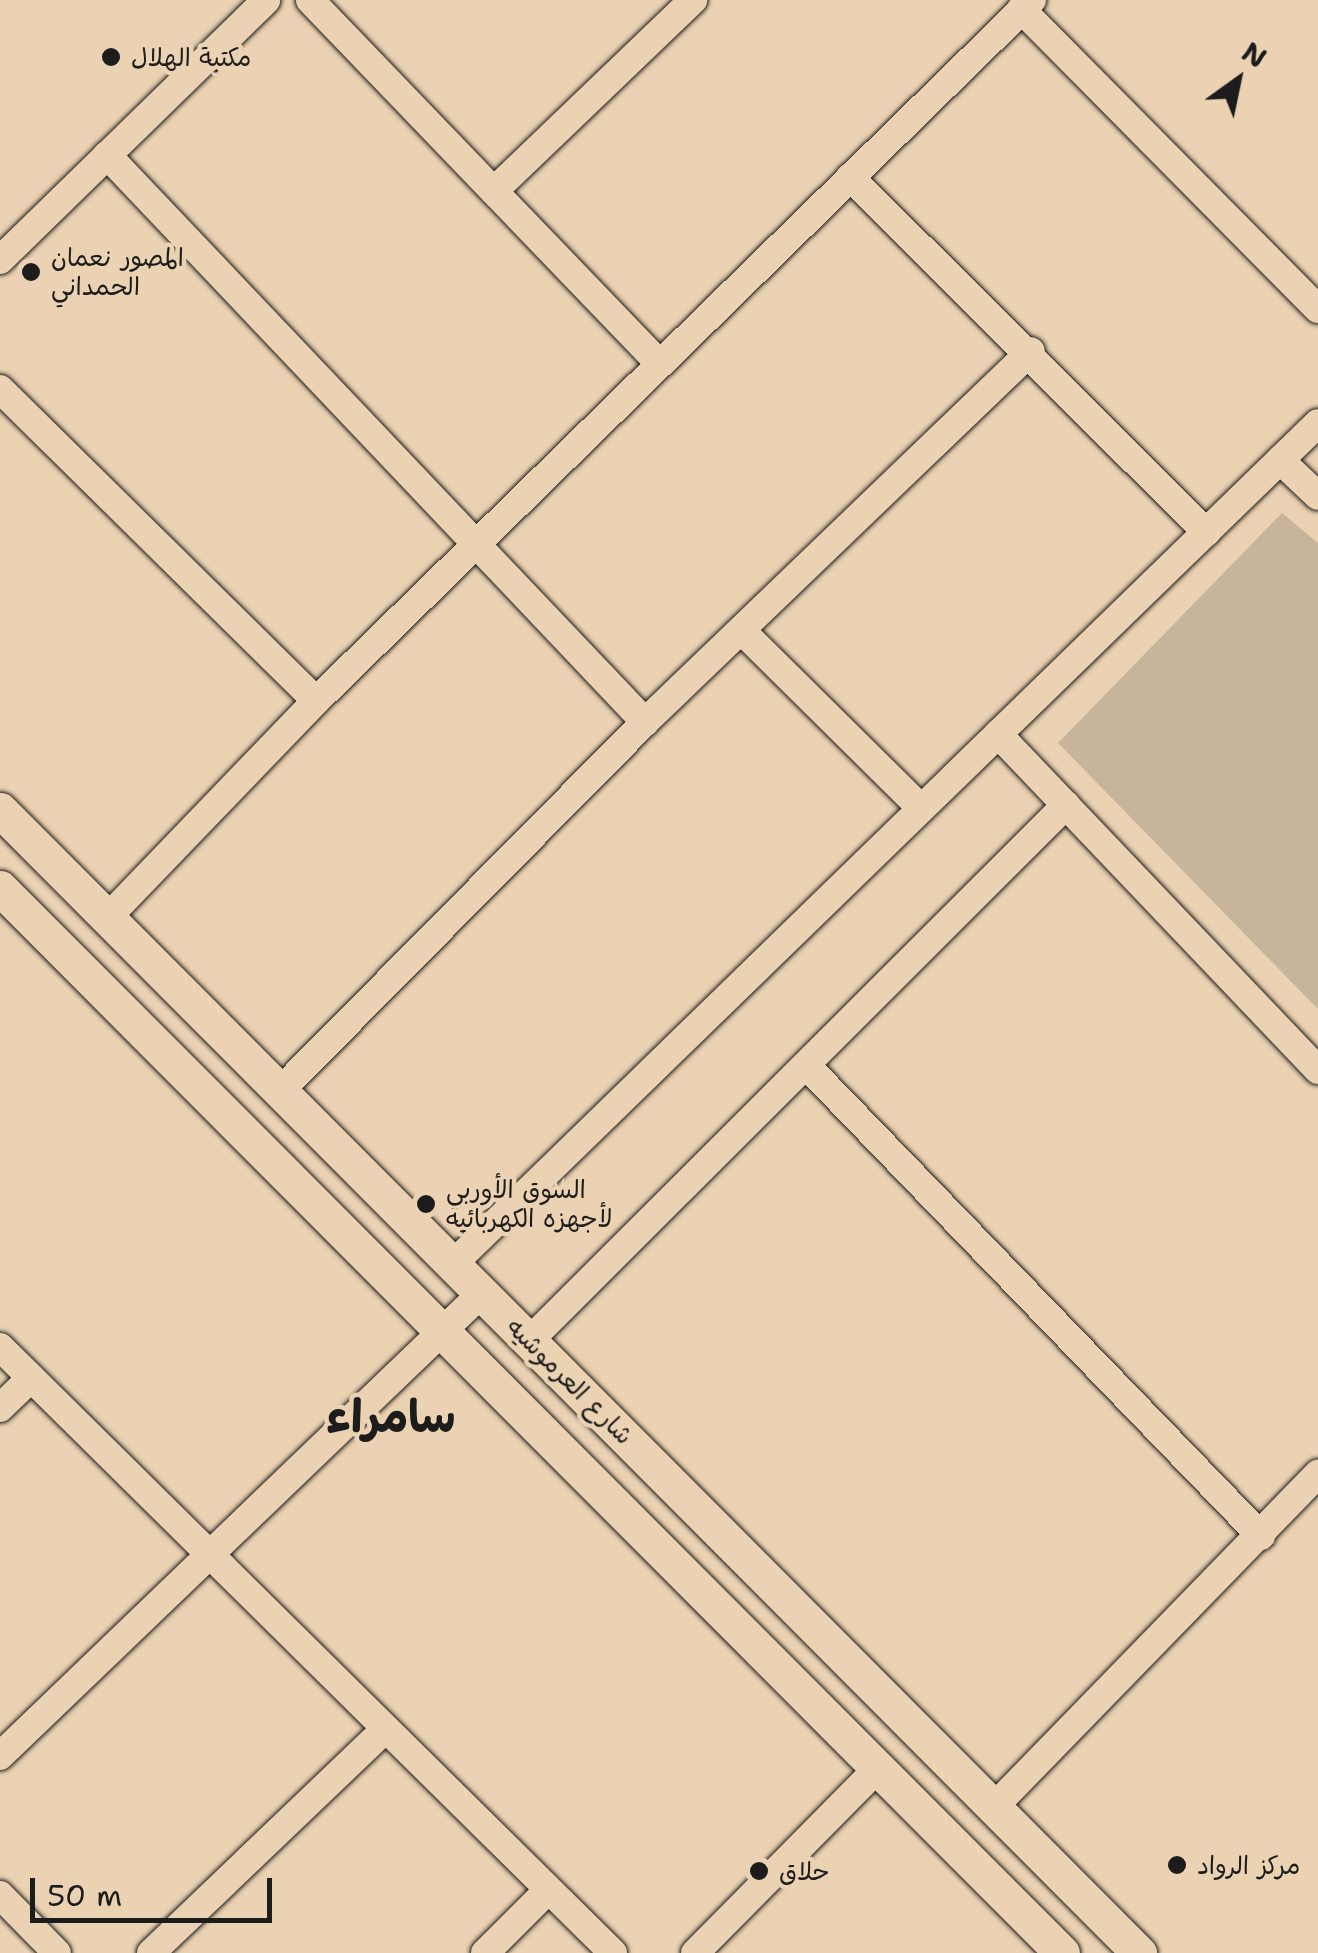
<!DOCTYPE html>
<html>
<head>
<meta charset="utf-8">
<style>
	body { margin:0 }
	#map { position:relative; width:1318px; height:1953px; overflow:hidden; background:#ead2b2; font-family:"Shantell Sans","Playpen Sans Arabic",sans-serif }
	div>[style] { position:absolute }
	.green>* { inset:0; background:#c8b49a }
	.roads { filter:drop-shadow(0 0 2px #1c1c1c) drop-shadow(0 0 2px #1c1c1c) }
	.minor>* { height:28px; margin:-14px; padding:0 14px; transform-origin:14px; border-radius:14px; background:#ead2b2 }
	.tertiary>* { height:35px; margin:-17.5px; padding:0 17.5px; transform-origin:17.5px; border-radius:17.5px; background:#ead2b2 }
	.dots>* { width:28px; height:28px; translate:-50% -50%; box-sizing:border-box; border:5px solid #ead2b2; border-radius:50% }
	span { translate:-50% -50%; white-space:nowrap; text-align:center; line-height:1.15; -webkit-text-stroke:9px #ead2b2; paint-order:stroke }
	.poi-label { font-size:25px; color:#1c1c1c }
	.left { translate:0 -50%; text-align:left }
	.street-label { font-size:25px; color:#1c1c1c }
	.town-label { font-size:45px; color:#1c1c1c; font-weight:700 }
	.north { position:absolute; left:1188px; top:30px; width:100px; height:100px; -webkit-text-stroke:8px #ead2b2; paint-order:stroke; rotate:33deg; font-size:28px; font-weight:700; line-height:40px; text-align:center; color:#1c1c1c }
	.north::after { content:''; display:block; margin:auto; width:35px; height:45px; background:#1c1c1c; clip-path:polygon(50% 0,100% 100%,50% 72%,0 100%) }
	.scale { position:absolute; left:30px; top:1878px; width:242px; height:45px; box-sizing:border-box; border:5px solid #1c1c1c; border-top:0; padding-left:12px; font-size:30px; line-height:35px; white-space:nowrap; color:#1c1c1c; -webkit-text-stroke:8px #ead2b2; paint-order:stroke }
</style>
</head>
<body>
<div id="map">
	<div class="green">
		<div style="clip-path:polygon(1282px 513px,1318px 543px,1318px 1009px,1058px 743px)"></div>
	</div>
	<div class="roads">
		<div class="minor">
			<div style="left:310px;top:0;width:502px;rotate:46.13deg"></div>
			<div style="left:1021px;top:9px;width:422px;rotate:45.3deg"></div>
			<div style="left:107px;top:155px;width:782px;rotate:46.5deg"></div>
			<div style="left:850px;top:177px;width:503px;rotate:44.92deg"></div>
			<div style="left:494px;top:191px;width:276px;rotate:-43.8deg"></div>
			<div style="left:0;top:260px;width:372px;rotate:-44.3deg"></div>
			<div style="left:0;top:389px;width:444px;rotate:44.6deg"></div>
			<div style="left:1280px;top:460px;width:52px;rotate:43.5deg"></div>
			<div style="left:742px;top:631px;width:252px;rotate:44.7deg"></div>
			<div style="left:998px;top:734px;width:464px;rotate:46.4deg"></div>
			<div style="left:108px;top:917px;width:300px;rotate:-46.1deg"></div>
			<div style="left:316px;top:701px;width:1002px;rotate:-44.39deg"></div>
			<div style="left:806px;top:1065px;width:655px;rotate:45.99deg"></div>
			<div style="left:280px;top:1091px;width:519px;rotate:-45.31deg"></div>
			<div style="left:645px;top:722px;width:535px;rotate:-43.86deg"></div>
			<div style="left:453px;top:1264px;width:1206px;rotate:-44.19deg"></div>
			<div style="left:529px;top:1341px;width:759px;rotate:-44.95deg"></div>
			<div style="left:0;top:1347px;width:862px;rotate:44.67deg"></div>
			<div style="left:0;top:1408px;width:43px;rotate:-44.1deg"></div>
			<div style="left:0;top:1756px;width:668px;rotate:-43.85deg"></div>
			<div style="left:994px;top:1807px;width:465px;rotate:-45.8deg"></div>
			<div style="left:0;top:1895px;width:81px;rotate:45.5deg"></div>
			<div style="left:151px;top:1953px;width:324px;rotate:-43.7deg"></div>
			<div style="left:485px;top:1953px;width:89px;rotate:-45deg"></div>
			<div style="left:695px;top:1953px;width:260px;rotate:-45.3deg"></div>
		</div>
		<div class="tertiary">
			<div style="left:0;top:810px;width:1614px;rotate:45.1deg"></div>
			<div style="left:0;top:888px;width:1504px;rotate:45.08deg"></div>
		</div>
	</div>
	<div class="dots">
		<div style="left:111px;top:57px;background:#1c1c1c"></div>
		<div style="left:31px;top:272px;background:#1c1c1c"></div>
		<div style="left:426px;top:1204px;background:#1c1c1c"></div>
		<div style="left:1177px;top:1865px;background:#1c1c1c"></div>
		<div style="left:759px;top:1871px;background:#1c1c1c"></div>
	</div>
	<div class="poi-label">
		<span class="left" style="left:131px;top:57px">مكتبة الهلال</span>
		<span class="left" style="left:51px;top:272px">المصور نعمان<br>الحمداني</span>
		<span class="left" style="left:446px;top:1204px">السوق الأوربي<br>لأجهزه الكهربائيه</span>
		<span class="left" style="left:1197px;top:1865px">مركز الرواد</span>
		<span class="left" style="left:779px;top:1871px">حلاق</span>
	</div>
	<div class="street-label">
		<span style="left:570px;top:1381px;rotate:45deg">شارع العرموشيه</span>
	</div>
	<div class="town-label">
		<span style="left:391px;top:1417px">سامراء</span>
	</div>
	<div class="north">N</div>
	<div class="scale">50 m</div>
</div>
</body>
</html>
